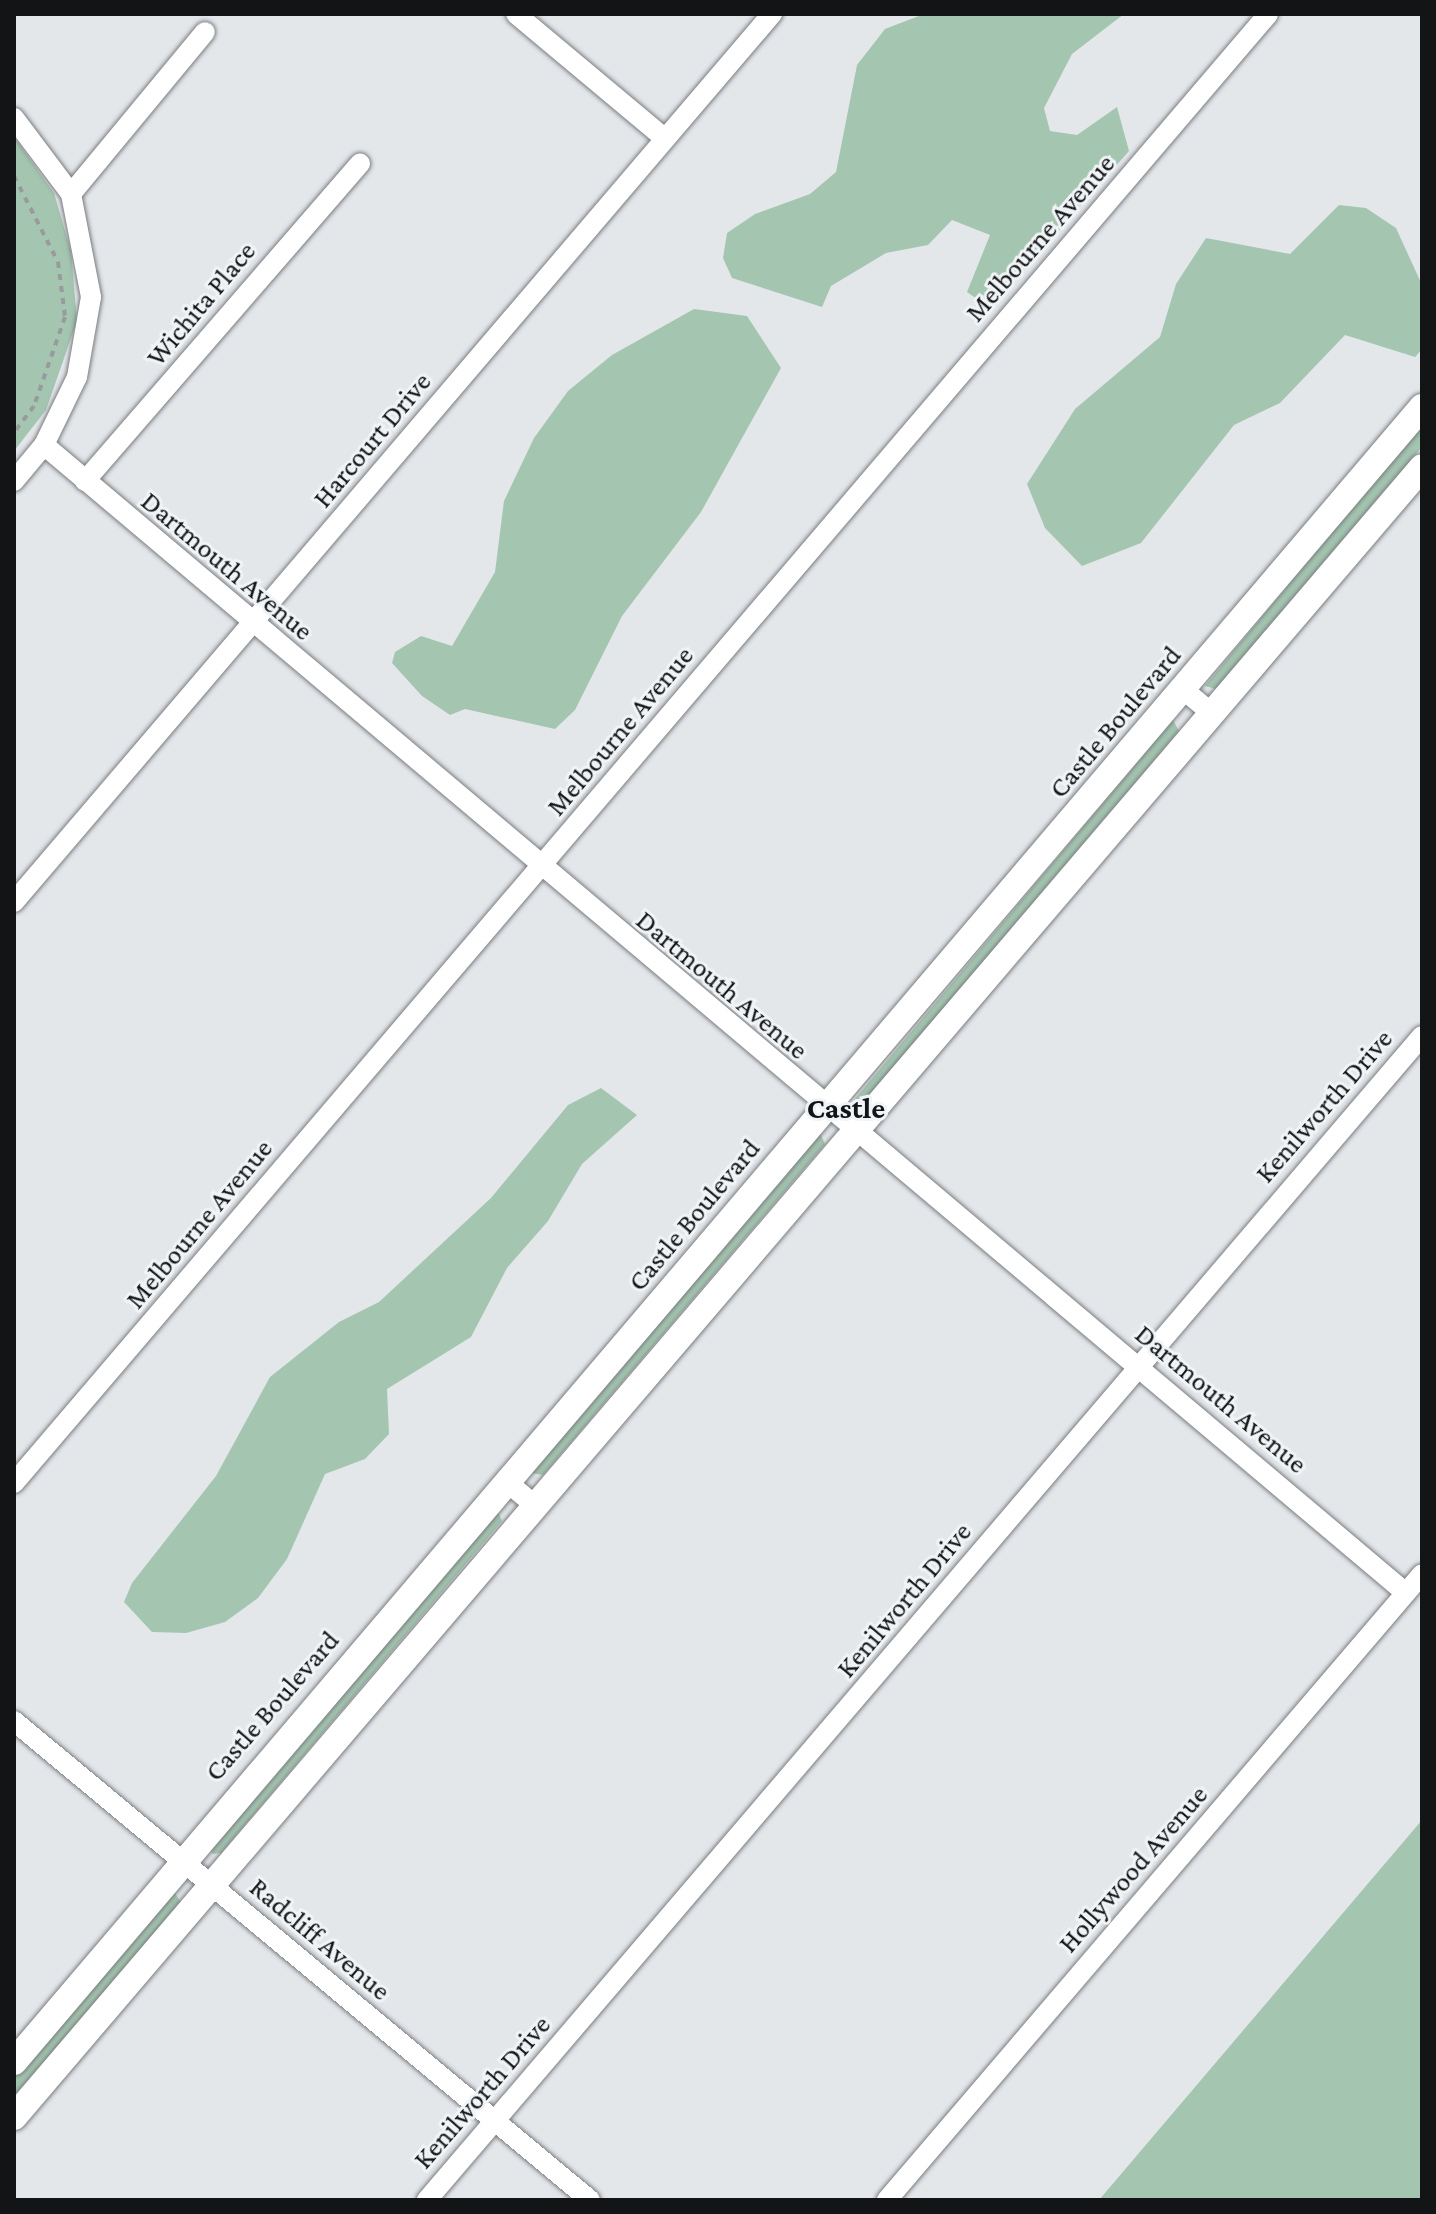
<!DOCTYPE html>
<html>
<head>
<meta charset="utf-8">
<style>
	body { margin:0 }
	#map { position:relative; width:1436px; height:2214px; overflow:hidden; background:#e4e7ea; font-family:"Crimson Pro",serif }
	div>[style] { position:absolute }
	.green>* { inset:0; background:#a4c6b0 }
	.path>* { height:4px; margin-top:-2px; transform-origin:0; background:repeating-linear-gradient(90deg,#989b9d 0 6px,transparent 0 12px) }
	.roads { filter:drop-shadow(0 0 2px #7a7d80) drop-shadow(0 0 2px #7a7d80) }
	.minor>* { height:20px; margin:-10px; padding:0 10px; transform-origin:10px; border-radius:10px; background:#fff }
	.tertiary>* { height:26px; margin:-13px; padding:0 13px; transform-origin:13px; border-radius:13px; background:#fff }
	span { translate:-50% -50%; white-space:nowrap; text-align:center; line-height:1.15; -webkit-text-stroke:6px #f1f4f7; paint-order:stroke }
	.street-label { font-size:28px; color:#131415 }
	.neighbourhood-label { font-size:30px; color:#131415; font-weight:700 }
	.frame { position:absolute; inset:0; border:16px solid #131415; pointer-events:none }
</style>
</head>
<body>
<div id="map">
	<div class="green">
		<div style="clip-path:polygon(924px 14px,1124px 14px,1072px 54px,1044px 108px,1050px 131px,1077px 135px,1117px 107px,1129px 151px,990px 308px,967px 292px,990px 235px,952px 220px,928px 245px,886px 253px,831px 286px,822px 307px,732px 278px,723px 258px,727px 233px,755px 214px,810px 194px,836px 172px,857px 65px,885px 29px)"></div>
		<div style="clip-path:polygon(14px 137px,54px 193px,71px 251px,77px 321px,46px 410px,14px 451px)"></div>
		<div style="clip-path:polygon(1339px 205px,1366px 208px,1396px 228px,1422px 285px,1422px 349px,1415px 357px,1345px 335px,1280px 403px,1234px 425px,1141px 543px,1082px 566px,1045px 528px,1027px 484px,1075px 409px,1160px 337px,1176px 284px,1206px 238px,1290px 254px)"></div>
		<div style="clip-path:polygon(694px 309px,747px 316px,781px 368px,701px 512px,622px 616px,575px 710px,555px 729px,465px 709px,450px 715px,422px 696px,392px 663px,395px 652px,421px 636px,452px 646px,495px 572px,504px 501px,534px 438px,568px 391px,612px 355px)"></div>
		<div style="clip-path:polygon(1422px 423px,1422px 447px,1216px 689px,1205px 686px)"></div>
		<div style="clip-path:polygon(1173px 720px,1179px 731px,866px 1100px,854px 1100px)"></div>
		<div style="clip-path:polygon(601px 1088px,637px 1115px,582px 1164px,548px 1221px,507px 1268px,471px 1337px,387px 1389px,389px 1434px,365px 1459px,325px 1474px,287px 1559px,258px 1598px,225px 1622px,186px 1633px,152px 1632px,124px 1602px,132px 1583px,216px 1476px,270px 1377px,339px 1322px,379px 1302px,491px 1198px,568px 1105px)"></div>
		<div style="clip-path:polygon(820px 1133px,825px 1144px,543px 1475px,531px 1473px)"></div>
		<div style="clip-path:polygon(497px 1509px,502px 1521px,221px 1853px,213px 1854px,208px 1847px)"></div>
		<div style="clip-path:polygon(1422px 1820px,1422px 2200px,1099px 2200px)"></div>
		<div style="clip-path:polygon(172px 1889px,181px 1902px,14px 2098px,14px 2073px)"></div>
	</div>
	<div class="path">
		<div style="left:14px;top:176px;width:97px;rotate:62.9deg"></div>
		<div style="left:58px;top:262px;width:55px;rotate:82.7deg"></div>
		<div style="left:65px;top:317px;width:94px;rotate:109.2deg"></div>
		<div style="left:34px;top:406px;width:34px;rotate:127deg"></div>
	</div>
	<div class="roads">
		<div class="minor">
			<div style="left:516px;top:14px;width:192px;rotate:39.9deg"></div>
			<div style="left:14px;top:118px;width:95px;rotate:53.1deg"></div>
			<div style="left:71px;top:194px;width:105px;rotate:79deg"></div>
			<div style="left:91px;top:297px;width:81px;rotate:99.9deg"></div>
			<div style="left:77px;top:377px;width:76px;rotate:115.9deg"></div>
			<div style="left:44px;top:445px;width:47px;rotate:129.8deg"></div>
			<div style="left:71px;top:194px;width:210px;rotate:-50.4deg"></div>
			<div style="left:44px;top:445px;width:1781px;rotate:40.13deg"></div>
			<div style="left:85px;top:481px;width:420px;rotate:-49.1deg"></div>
			<div style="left:1184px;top:690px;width:34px;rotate:40deg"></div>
			<div style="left:14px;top:902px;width:1168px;rotate:-49.52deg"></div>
			<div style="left:507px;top:1482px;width:33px;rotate:40deg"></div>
			<div style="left:14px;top:1483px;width:1931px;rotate:-49.51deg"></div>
			<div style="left:14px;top:1721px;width:749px;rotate:39.75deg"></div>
			<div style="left:427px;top:2200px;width:1531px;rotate:-49.48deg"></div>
			<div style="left:887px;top:2200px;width:823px;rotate:-49.48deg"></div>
		</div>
		<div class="tertiary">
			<div style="left:14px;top:2062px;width:2173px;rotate:-49.61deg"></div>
			<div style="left:14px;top:2117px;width:2169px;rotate:-49.52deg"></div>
		</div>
	</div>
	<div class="street-label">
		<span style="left:1040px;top:238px;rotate:-49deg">Melbourne Avenue</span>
		<span style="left:201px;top:304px;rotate:-50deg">Wichita Place</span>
		<span style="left:372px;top:440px;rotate:-50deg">Harcourt Drive</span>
		<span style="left:227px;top:566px;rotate:40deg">Dartmouth Avenue</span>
		<span style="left:1115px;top:722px;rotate:-50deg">Castle Boulevard</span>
		<span style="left:620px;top:731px;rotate:-50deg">Melbourne Avenue</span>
		<span style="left:722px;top:985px;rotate:40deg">Dartmouth Avenue</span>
		<span style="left:1324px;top:1106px;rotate:-49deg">Kenilworth Drive</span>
		<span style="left:694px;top:1215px;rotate:-50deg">Castle Boulevard</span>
		<span style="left:199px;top:1224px;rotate:-50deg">Melbourne Avenue</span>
		<span style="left:1221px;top:1399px;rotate:40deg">Dartmouth Avenue</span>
		<span style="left:904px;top:1600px;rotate:-50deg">Kenilworth Drive</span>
		<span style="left:272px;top:1706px;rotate:-49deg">Castle Boulevard</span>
		<span style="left:1133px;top:1869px;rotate:-49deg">Hollywood Avenue</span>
		<span style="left:320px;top:1939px;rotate:40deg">Radcliff Avenue</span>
		<span style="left:482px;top:2092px;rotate:-49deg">Kenilworth Drive</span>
	</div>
	<div class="neighbourhood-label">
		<span style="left:846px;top:1108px">Castle</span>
	</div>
	<div class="frame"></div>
</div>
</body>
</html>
